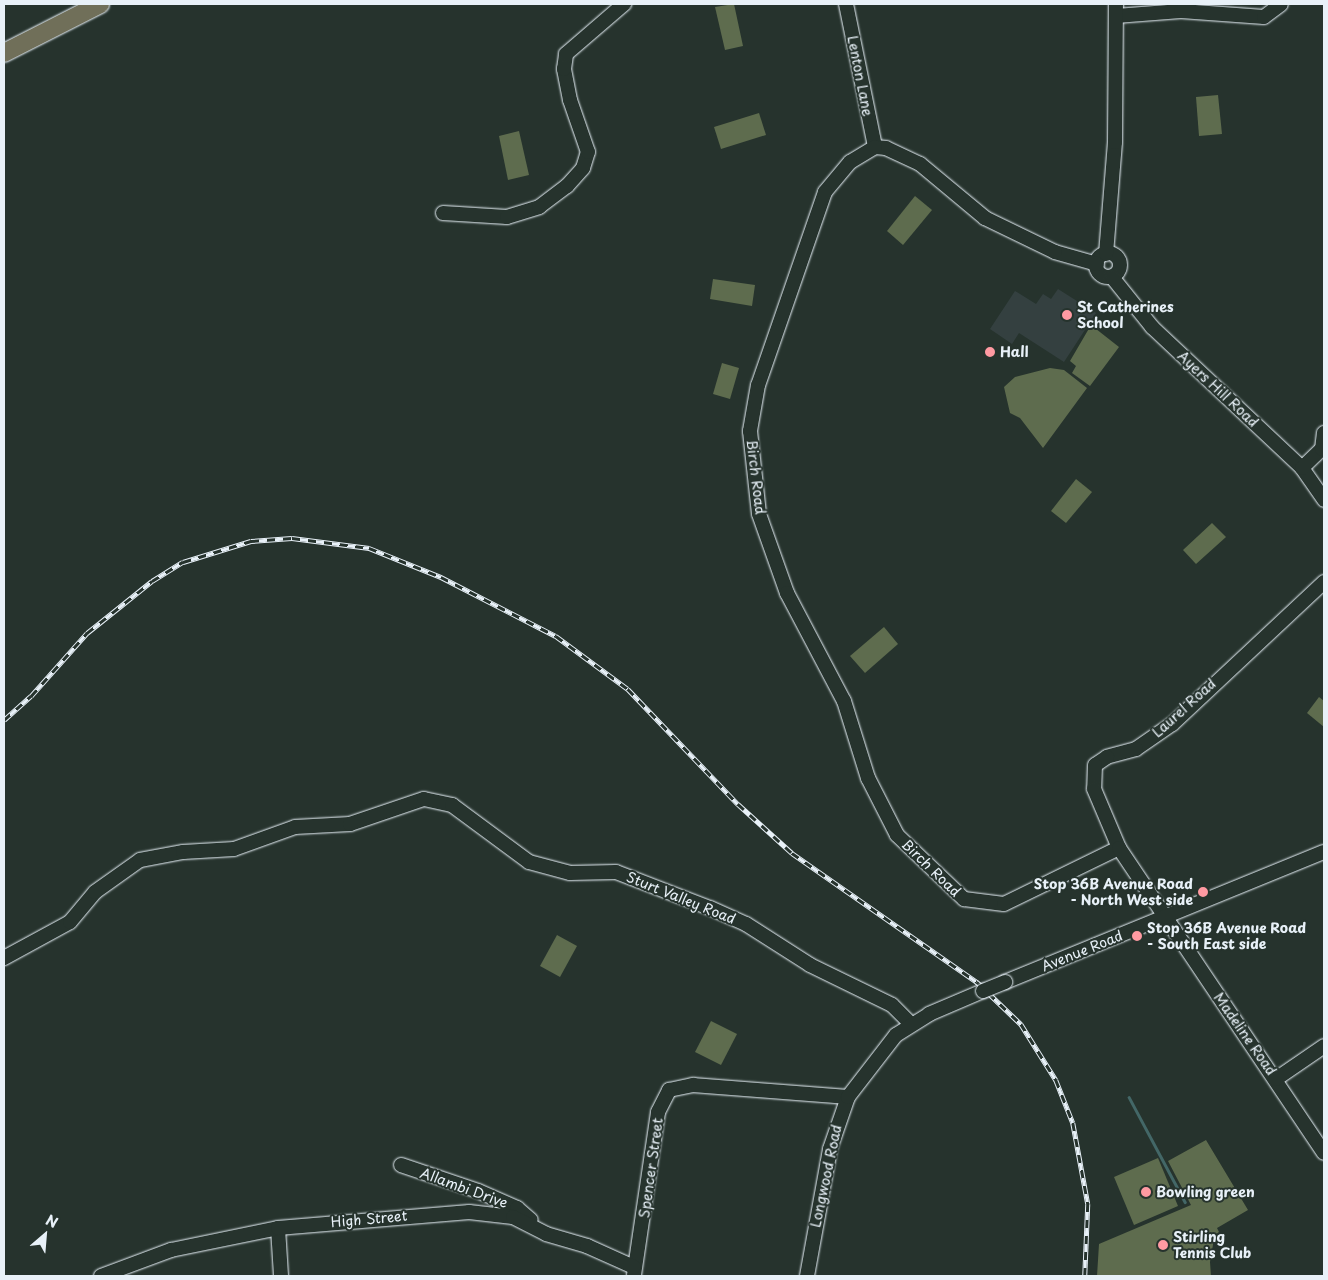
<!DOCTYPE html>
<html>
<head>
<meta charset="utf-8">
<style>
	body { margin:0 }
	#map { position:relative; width:1328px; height:1280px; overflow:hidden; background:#26332d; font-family:"Playpen Sans",sans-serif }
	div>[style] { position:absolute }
	.built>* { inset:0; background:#344040 }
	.green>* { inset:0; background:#5e6c4e }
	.stream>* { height:2.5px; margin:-1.25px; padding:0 1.25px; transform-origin:1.25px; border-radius:1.25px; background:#436767 }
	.roads { filter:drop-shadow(0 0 1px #e8f1f8) drop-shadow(0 0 1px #e8f1f8) }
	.minor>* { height:14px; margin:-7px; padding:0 7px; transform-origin:7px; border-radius:7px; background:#26332d }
	.minor>.ring { margin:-7px; padding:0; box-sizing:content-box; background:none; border:14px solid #26332d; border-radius:50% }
	.major>* { height:18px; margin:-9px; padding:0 9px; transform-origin:9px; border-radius:9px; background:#706f59 }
	.rail>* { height:4.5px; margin-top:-2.25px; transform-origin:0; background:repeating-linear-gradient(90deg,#26332d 0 8px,#e8f1f8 0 16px); box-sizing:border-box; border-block:1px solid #e8f1f8 }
	.bridges { filter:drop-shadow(0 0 1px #e8f1f8) drop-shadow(0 0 1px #e8f1f8) }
	.minor-bridge>* { height:14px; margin:-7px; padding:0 7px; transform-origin:7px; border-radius:7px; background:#26332d }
	.dots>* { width:14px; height:14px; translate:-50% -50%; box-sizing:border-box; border:2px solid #26332d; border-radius:50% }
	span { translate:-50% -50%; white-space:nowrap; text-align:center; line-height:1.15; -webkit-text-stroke:4px #26332d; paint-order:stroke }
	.street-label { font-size:14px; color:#e8f1f8 }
	.poi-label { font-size:14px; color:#e8f1f8; font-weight:700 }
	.left { translate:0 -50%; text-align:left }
	.right { translate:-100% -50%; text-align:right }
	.frame { position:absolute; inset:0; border:5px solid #e8f1f8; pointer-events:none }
	.north { position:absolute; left:20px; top:1210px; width:50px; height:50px; -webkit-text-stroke:4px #26332d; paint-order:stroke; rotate:27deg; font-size:14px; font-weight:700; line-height:20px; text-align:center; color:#e8f1f8 }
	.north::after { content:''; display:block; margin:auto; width:18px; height:22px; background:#e8f1f8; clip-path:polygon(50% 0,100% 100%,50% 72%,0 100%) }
</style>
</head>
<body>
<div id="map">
	<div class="built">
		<div style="clip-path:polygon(1058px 289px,1096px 313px,1064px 362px,1019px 333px,1012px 344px,990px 329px,1015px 291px,1036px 304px,1043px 294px,1051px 299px)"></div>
	</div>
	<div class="green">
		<div style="clip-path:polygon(734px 4px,743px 46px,725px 50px,715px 7px)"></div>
		<div style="clip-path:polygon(1218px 95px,1222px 134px,1199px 136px,1196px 97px)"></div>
		<div style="clip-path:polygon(759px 113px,766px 135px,721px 149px,714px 127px)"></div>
		<div style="clip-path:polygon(519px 131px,529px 175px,508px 180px,499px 136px)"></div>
		<div style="clip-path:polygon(915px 196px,932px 210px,903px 245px,887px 231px)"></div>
		<div style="clip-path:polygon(713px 279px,755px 285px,752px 306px,710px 299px)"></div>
		<div style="clip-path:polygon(1091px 325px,1119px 347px,1090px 386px,1072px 373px,1076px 366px,1070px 361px)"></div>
		<div style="clip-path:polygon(722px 363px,739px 368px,730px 399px,713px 394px)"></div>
		<div style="clip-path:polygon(1050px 368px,1064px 370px,1087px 388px,1043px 448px,1020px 418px,1010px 413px,1004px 387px,1015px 377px)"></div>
		<div style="clip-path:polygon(1076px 479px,1092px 492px,1066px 523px,1051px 511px)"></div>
		<div style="clip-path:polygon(1212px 523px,1226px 537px,1196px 564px,1183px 550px)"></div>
		<div style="clip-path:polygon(884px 627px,898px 644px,865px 673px,850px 656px)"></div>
		<div style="clip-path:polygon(1319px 697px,1324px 701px,1324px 727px,1307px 713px)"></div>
		<div style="clip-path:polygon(557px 935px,577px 946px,560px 977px,540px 966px)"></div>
		<div style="clip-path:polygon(711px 1021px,737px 1034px,721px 1065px,695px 1052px)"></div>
		<div style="clip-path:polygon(1206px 1140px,1248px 1210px,1217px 1228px,1219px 1232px,1214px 1239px,1210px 1262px,1211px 1276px,1097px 1276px,1099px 1244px,1191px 1205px,1168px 1161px)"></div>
		<div style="clip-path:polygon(1158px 1158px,1178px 1206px,1134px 1225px,1114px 1177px)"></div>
	</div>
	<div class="stream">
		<div style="left:1129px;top:1097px;width:119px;rotate:61.9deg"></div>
	</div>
	<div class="roads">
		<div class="minor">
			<div style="left:846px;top:4px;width:146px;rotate:78.5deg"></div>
			<div style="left:1116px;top:16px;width:65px;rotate:-4.4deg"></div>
			<div style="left:1181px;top:11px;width:83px;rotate:4.1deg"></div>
			<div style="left:1264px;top:17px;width:21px;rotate:-37deg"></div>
			<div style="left:443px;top:213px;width:64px;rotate:3.6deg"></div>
			<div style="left:507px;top:217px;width:34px;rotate:-17deg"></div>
			<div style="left:539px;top:207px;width:35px;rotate:-37deg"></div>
			<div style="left:567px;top:186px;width:24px;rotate:-48deg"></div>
			<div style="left:583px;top:168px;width:17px;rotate:-73deg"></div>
			<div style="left:588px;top:152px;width:55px;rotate:-109.1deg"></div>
			<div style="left:570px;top:100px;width:32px;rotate:-101deg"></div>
			<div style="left:564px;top:69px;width:15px;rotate:-82deg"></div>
			<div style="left:566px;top:54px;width:77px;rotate:-40.8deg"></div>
			<div class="ring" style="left:1096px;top:253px;width:10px;height:10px"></div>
			<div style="left:1106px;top:254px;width:112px;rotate:-85.4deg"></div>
			<div style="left:1115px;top:142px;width:138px;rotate:-89.6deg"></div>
			<div style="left:1097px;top:264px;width:44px;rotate:-164.1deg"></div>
			<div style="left:1055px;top:252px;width:78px;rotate:-154.1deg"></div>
			<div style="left:985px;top:218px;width:85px;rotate:-140.3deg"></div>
			<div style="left:920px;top:164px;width:38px;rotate:-155deg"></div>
			<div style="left:886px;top:148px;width:11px;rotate:-175deg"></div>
			<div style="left:875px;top:147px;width:29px;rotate:149deg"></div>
			<div style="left:850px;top:162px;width:39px;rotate:130deg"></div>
			<div style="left:825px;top:192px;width:204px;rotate:109.1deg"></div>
			<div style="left:758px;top:385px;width:47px;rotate:99.9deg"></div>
			<div style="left:750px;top:431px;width:83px;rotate:83.8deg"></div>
			<div style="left:759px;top:514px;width:84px;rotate:70.5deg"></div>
			<div style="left:787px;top:593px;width:122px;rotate:62.2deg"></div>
			<div style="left:844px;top:701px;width:81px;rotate:72.7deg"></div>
			<div style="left:868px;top:778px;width:64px;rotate:63deg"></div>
			<div style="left:897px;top:835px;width:93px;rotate:43.7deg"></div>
			<div style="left:964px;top:899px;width:40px;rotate:7.1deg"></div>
			<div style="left:1004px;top:904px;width:128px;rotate:-26deg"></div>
			<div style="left:1112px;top:277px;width:64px;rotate:51.3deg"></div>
			<div style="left:1152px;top:327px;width:206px;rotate:43.2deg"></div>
			<div style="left:1302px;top:468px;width:39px;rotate:55deg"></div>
			<div style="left:1302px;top:468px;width:28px;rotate:-44deg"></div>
			<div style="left:1322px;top:449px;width:16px;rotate:-83deg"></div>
			<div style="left:1324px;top:582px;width:208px;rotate:136.9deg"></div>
			<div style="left:1172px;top:724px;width:44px;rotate:145.2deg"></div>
			<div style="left:1136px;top:749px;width:30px;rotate:165deg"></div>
			<div style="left:1107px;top:757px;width:14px;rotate:146deg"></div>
			<div style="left:1095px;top:765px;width:24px;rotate:92deg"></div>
			<div style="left:1094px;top:789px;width:64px;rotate:67deg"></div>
			<div style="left:1119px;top:848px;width:367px;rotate:56.1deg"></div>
			<div style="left:4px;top:958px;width:75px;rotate:-28.6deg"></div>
			<div style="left:70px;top:922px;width:39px;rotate:-50deg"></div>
			<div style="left:95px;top:892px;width:55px;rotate:-35.4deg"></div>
			<div style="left:140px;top:860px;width:44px;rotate:-10.5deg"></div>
			<div style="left:183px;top:852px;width:51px;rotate:-3.4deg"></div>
			<div style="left:234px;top:849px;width:65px;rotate:-19.8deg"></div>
			<div style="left:295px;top:827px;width:55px;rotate:-3.1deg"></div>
			<div style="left:350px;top:824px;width:78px;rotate:-18.7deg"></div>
			<div style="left:424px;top:799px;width:29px;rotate:12deg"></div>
			<div style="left:452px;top:805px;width:96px;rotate:36.5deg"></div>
			<div style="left:529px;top:862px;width:42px;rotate:15deg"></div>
			<div style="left:570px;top:873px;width:46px;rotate:-1.2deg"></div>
			<div style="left:616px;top:872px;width:101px;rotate:21deg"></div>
			<div style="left:710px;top:908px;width:39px;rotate:24deg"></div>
			<div style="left:746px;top:924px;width:76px;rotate:32.6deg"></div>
			<div style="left:810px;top:965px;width:91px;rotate:26deg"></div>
			<div style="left:892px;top:1005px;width:27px;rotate:45deg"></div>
			<div style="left:1005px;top:982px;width:344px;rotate:-22.2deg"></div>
			<div style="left:1276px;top:1079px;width:58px;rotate:-34.5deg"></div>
			<div style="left:401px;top:1165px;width:81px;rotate:18.7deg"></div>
			<div style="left:478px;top:1191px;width:43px;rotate:23.6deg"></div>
			<div style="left:517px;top:1208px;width:18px;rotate:41deg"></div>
			<div style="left:278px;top:1228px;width:48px;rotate:86.4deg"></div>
			<div style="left:634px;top:1275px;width:165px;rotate:-81.6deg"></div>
			<div style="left:658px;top:1112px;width:25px;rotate:-63deg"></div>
			<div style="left:669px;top:1090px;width:25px;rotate:-12deg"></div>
			<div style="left:693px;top:1085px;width:155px;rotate:4.4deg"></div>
			<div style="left:101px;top:1276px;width:75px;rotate:-20.4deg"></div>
			<div style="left:171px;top:1250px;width:109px;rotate:-11.6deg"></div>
			<div style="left:278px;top:1228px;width:192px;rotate:-4.8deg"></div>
			<div style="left:469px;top:1212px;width:44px;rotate:6.5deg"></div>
			<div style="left:513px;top:1217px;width:37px;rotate:27deg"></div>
			<div style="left:546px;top:1234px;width:43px;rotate:16.3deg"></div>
			<div style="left:587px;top:1246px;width:51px;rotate:24.1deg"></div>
			<div style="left:807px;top:1276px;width:129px;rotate:-79.7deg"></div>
			<div style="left:830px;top:1149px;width:55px;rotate:-70.9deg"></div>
			<div style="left:848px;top:1097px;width:78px;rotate:-52.3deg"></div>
			<div style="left:896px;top:1035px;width:39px;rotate:-32deg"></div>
			<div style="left:929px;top:1014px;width:59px;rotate:-23.1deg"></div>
		</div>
		<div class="major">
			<div style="left:4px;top:53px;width:108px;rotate:-27deg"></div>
		</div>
	</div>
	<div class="rail">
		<div style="left:4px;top:720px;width:36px;rotate:-42deg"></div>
		<div style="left:31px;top:696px;width:84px;rotate:-48.4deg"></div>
		<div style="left:87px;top:633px;width:83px;rotate:-38.7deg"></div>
		<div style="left:152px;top:581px;width:36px;rotate:-32deg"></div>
		<div style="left:183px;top:562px;width:71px;rotate:-17.2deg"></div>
		<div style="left:251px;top:541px;width:41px;rotate:-4.2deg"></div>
		<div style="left:292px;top:538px;width:78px;rotate:7.4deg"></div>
		<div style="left:369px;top:548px;width:78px;rotate:21.9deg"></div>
		<div style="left:441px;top:577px;width:129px;rotate:27.2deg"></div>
		<div style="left:556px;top:636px;width:89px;rotate:36.4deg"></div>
		<div style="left:628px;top:689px;width:159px;rotate:46.3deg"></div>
		<div style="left:738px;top:804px;width:73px;rotate:42.2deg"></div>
		<div style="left:792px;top:853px;width:226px;rotate:34.9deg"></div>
		<div style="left:977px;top:982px;width:61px;rotate:43.7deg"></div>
		<div style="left:1021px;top:1024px;width:66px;rotate:58deg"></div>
		<div style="left:1056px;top:1080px;width:46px;rotate:68.4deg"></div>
		<div style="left:1073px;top:1123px;width:82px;rotate:79.5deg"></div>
		<div style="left:1088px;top:1204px;width:72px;rotate:92.4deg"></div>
	</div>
	<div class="bridges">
		<div class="minor-bridge">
			<div style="left:983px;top:991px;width:24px;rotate:-22deg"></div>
		</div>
	</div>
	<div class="dots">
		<div style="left:1067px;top:315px;background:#ff9aa2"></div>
		<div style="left:990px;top:352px;background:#ff9aa2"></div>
		<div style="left:1203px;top:892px;background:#ff9aa2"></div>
		<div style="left:1137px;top:936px;background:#ff9aa2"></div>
		<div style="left:1146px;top:1192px;background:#ff9aa2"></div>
		<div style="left:1163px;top:1245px;background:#ff9aa2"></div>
	</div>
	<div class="street-label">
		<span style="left:860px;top:76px;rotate:79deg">Lenton Lane</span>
		<span style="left:1218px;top:389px;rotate:43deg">Ayers Hill Road</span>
		<span style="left:756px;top:477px;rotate:83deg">Birch Road</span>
		<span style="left:1184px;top:708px;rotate:-42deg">Laurel Road</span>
		<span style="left:931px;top:868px;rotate:44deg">Birch Road</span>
		<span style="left:681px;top:898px;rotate:22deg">Sturt Valley Road</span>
		<span style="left:1082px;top:951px;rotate:-22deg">Avenue Road</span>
		<span style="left:1245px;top:1034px;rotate:55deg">Madeline Road</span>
		<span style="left:651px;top:1168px;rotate:-82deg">Spencer Street</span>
		<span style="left:826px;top:1176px;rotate:-78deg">Longwood Road</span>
		<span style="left:464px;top:1188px;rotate:20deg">Allambi Drive</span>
		<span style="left:369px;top:1219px;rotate:-5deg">High Street</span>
	</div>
	<div class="poi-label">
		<span class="left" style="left:1077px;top:315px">St Catherines<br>School</span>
		<span class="left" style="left:1000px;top:352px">Hall</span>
		<span class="right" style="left:1193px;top:892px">Stop 36B Avenue Road<br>- North West side</span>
		<span class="left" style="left:1147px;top:936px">Stop 36B Avenue Road<br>- South East side</span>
		<span class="left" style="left:1156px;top:1192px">Bowling green</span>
		<span class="left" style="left:1173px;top:1245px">Stirling<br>Tennis Club</span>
	</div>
	<div class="frame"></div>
	<div class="north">N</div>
</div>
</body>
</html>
